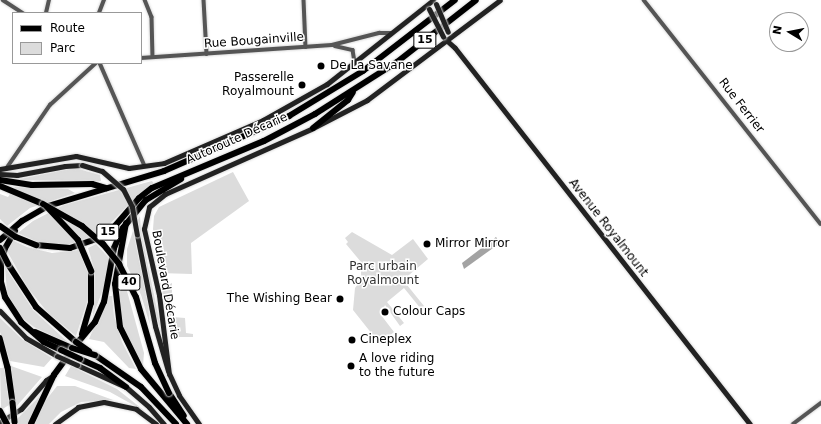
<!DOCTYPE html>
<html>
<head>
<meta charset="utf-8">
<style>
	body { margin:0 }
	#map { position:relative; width:821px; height:424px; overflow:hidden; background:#fff; font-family:"DejaVu Sans",sans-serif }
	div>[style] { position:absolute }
	.green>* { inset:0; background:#dcdcdc }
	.water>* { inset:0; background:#a3a3a3 }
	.roads { filter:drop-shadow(0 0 1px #dbdbdb) drop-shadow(0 0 1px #dbdbdb) }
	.street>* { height:3.5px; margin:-1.75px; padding:0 1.75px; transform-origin:1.75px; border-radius:1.75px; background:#555 }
	.secondary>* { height:5px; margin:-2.5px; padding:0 2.5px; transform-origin:2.5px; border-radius:2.5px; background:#222 }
	.primary>* { height:5.5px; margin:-2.75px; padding:0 2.75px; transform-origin:2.75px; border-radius:2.75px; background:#000 }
	.highway>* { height:6px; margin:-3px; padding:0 3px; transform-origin:3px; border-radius:3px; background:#000 }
	.bridges { filter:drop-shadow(0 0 1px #dbdbdb) drop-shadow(0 0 1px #dbdbdb) }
	.secondary-bridge>* { height:5px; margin:-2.5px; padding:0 2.5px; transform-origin:2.5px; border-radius:2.5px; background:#222 }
	.primary-bridge>* { height:5.5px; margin:-2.75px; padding:0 2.75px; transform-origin:2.75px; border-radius:2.75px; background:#000 }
	.highway-bridge>* { height:6px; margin:-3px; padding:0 3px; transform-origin:3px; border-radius:3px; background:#000 }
	.dots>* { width:11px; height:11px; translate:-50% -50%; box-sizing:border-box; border:2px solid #fff; border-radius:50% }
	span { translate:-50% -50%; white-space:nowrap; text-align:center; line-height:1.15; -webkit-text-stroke:3px #fff; paint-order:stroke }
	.shield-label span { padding:1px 3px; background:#fff; border:1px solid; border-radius:3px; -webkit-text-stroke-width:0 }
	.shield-label { font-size:11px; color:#000; font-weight:700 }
	.street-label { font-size:12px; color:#000 }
	.poi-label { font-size:12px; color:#000 }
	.left { translate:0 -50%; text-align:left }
	.right { translate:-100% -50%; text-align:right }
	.park-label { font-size:12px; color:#333 }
	.legend { position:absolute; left:12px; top:12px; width:130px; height:52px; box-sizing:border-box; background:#fff; border:1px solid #999; margin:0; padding:5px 7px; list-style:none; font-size:12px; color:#000 }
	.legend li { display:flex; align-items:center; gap:8px; height:20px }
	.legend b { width:20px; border:1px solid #999 }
	.north { position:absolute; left:769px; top:12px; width:40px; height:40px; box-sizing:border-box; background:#fff; border:1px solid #999; border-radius:50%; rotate:280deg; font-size:11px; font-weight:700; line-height:16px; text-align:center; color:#000 }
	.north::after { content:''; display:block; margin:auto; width:14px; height:18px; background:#000; clip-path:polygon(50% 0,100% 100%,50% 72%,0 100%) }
</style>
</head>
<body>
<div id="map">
	<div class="green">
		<div style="clip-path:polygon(75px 168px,100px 175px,101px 181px,15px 180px)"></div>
		<div style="clip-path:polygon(233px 172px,249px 201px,191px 243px,192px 274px,159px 273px,153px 229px,154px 216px,159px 207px)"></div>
		<div style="clip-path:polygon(152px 181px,154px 184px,137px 196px,99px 235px,63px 246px,40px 243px,18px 233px,33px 221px,64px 205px)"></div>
		<div style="clip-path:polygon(15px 187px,68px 189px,75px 193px,30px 208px,7px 226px,0 219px,0 194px,8px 197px)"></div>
		<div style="clip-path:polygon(140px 216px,141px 231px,161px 329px,156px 316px,138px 220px)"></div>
		<div style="clip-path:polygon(133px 231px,148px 305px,150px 325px,141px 295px,127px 266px,127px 249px)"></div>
		<div style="clip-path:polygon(352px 232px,392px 255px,413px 239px,428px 259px,403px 280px,424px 306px,421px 309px,404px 288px,387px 302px,404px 323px,400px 326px,385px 305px,381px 315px,394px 332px,380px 344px,353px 310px,355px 288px,361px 280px,361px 262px,346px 244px,348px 242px,345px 238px)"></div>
		<div style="clip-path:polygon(12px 240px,27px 247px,52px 253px,79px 250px,88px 274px,89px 296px,76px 336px,48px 313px,27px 287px,7px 251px)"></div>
		<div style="clip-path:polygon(96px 244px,109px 258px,105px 284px,93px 316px,95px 272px,88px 248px)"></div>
		<div style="clip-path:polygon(5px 267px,33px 310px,70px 344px,34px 327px,21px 317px,7px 293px)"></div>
		<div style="clip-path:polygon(118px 271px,124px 280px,144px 353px,143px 365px,132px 349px,122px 325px,117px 299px)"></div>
		<div style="clip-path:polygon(172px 283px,172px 317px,185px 318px,186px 333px,193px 334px,193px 337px,177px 337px,170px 333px,162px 288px)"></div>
		<div style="clip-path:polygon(108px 296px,112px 296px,114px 316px,122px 342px,136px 369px,129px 368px,104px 342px,89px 339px)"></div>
		<div style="clip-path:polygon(0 318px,23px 340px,52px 358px,44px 367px,10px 361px,0 332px)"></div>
		<div style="clip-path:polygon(11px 366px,42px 377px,16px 407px,12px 375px)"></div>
		<div style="clip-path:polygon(71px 366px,117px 389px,146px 412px,110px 392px,65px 376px)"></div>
		<div style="clip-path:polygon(0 368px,4px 368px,9px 405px,1px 410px)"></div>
		<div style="clip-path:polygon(57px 386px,75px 386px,113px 400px,81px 402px,61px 412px,49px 424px,35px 424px,43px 404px)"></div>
		<div style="clip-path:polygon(41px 395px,28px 424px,18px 424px,17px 419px)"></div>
	</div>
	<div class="water">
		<div style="clip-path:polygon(496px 237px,500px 243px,464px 269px,462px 263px)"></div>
	</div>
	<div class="roads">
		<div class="street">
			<div style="left:3px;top:0;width:24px;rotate:33deg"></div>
			<div style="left:145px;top:0;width:18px;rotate:68deg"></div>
			<div style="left:152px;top:17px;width:40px;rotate:88.6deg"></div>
			<div style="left:204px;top:0;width:54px;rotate:86.8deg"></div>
			<div style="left:304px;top:0;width:47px;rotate:87.6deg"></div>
			<div style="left:644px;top:0;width:285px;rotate:51.7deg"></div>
			<div style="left:46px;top:13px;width:13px;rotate:-77deg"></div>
			<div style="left:99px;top:13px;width:14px;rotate:-69deg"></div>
			<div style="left:335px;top:46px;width:18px;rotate:13deg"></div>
			<div style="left:353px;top:50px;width:13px;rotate:81deg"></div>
			<div style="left:141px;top:58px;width:191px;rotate:-3.9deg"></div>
			<div style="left:332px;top:45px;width:49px;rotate:-14.3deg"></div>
			<div style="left:379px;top:33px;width:12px"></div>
			<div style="left:100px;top:63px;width:112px;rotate:66.4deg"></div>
			<div style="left:6px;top:169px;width:78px;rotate:-55.5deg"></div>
			<div style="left:50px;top:105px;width:62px;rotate:-42.4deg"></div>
			<div style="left:793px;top:424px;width:35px;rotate:-37deg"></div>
		</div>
		<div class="secondary">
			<div style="left:445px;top:39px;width:13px;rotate:42deg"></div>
			<div style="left:455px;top:48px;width:478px;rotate:51.9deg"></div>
			<div style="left:0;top:169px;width:77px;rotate:-9.7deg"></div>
			<div style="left:76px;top:156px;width:54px;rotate:12.8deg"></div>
			<div style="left:129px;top:168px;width:35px;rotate:-8deg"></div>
			<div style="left:164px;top:163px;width:108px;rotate:-23.5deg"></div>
			<div style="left:263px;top:120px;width:73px;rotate:-29.4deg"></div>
			<div style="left:327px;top:84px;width:135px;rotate:-38.4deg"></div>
			<div style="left:0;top:174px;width:17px;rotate:3deg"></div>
			<div style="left:17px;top:175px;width:49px;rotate:-10.6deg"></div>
			<div style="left:65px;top:166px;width:17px;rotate:-3deg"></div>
			<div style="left:137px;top:235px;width:93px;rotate:78.8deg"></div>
			<div style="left:155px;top:326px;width:47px;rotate:73.9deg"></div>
			<div style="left:0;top:311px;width:37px;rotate:46deg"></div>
			<div style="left:26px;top:338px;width:36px;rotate:30deg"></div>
			<div style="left:77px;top:365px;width:54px;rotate:24.2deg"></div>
			<div style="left:126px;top:387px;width:30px;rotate:41deg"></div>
			<div style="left:149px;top:407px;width:23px;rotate:49deg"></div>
			<div style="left:0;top:422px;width:25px;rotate:-32deg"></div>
			<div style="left:21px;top:409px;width:38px;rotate:-49deg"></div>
			<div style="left:46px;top:380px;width:9px;rotate:-32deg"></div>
			<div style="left:55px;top:424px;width:29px;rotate:-36deg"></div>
			<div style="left:78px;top:407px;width:26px;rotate:-11deg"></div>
			<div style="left:104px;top:402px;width:33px;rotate:12deg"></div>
			<div style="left:136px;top:409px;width:25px;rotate:37deg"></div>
			<div style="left:199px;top:424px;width:35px;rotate:-125deg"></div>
			<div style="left:179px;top:395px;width:23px;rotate:-115deg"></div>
			<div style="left:169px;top:374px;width:80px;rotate:-97.2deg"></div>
			<div style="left:159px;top:295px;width:68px;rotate:-102.8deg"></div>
			<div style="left:144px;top:229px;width:23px;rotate:-77deg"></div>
			<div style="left:149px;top:207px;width:21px;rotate:-39deg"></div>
			<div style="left:165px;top:194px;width:162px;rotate:-24deg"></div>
			<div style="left:313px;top:128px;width:61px;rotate:-27.4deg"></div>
			<div style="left:367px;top:100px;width:166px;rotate:-36.9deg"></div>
		</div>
		<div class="primary">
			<div style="left:0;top:338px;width:30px;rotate:75deg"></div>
			<div style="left:8px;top:367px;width:36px;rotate:82deg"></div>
			<div style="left:31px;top:424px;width:54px;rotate:-64.9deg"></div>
			<div style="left:54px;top:375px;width:42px;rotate:-53.7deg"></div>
		</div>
		<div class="highway">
			<div style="left:313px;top:128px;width:45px;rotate:-38.7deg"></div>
			<div style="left:348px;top:100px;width:9px;rotate:-58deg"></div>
			<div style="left:0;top:180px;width:32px;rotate:9deg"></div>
			<div style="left:32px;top:185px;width:60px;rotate:-1deg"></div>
			<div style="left:92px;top:184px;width:15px;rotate:16deg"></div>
			<div style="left:0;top:186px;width:47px;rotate:22.7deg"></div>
			<div style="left:126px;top:223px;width:62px;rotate:100.2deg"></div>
			<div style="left:115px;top:284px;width:43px;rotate:83.4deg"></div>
			<div style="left:120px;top:327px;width:47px;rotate:63.4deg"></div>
			<div style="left:141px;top:369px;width:72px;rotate:50.1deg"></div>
			<div style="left:15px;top:231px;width:20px;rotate:120deg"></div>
			<div style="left:5px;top:248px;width:16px;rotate:104deg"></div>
			<div style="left:1px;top:264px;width:18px;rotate:90deg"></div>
			<div style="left:1px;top:282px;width:16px;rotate:75deg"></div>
			<div style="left:5px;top:297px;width:30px;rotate:57deg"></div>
			<div style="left:21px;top:322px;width:30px;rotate:41deg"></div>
			<div style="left:44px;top:342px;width:19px;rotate:25deg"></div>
			<div style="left:0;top:240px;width:29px;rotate:-41deg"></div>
			<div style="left:22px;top:221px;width:30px;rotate:-30deg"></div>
			<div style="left:48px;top:206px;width:121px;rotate:-16.8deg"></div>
			<div style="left:164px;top:171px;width:137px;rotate:-23.7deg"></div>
			<div style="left:289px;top:116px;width:87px;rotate:-31.3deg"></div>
			<div style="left:363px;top:71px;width:116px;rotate:-37.7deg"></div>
			<div style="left:36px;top:245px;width:34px;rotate:5deg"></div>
			<div style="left:70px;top:248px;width:31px;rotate:-19deg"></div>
			<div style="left:99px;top:238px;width:19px;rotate:-36deg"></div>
			<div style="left:114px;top:227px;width:38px;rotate:-49deg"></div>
			<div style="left:139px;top:198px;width:16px;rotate:-38deg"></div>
			<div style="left:152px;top:188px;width:121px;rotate:-22.8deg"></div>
			<div style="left:264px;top:141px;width:58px;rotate:-27.9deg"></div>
			<div style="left:315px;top:114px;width:97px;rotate:-32.4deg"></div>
			<div style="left:397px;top:62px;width:100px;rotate:-38.1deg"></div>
			<div style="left:8px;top:264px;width:51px;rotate:56.9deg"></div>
			<div style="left:36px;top:307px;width:53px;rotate:41.2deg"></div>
			<div style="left:35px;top:332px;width:40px;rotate:23.4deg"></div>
			<div style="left:82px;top:334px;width:32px;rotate:-74deg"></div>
			<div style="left:91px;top:303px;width:32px;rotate:-90deg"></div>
			<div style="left:79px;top:341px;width:25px;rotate:-50deg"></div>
			<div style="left:95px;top:322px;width:22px;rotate:-66deg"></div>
			<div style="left:104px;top:302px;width:55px;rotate:-79.5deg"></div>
			<div style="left:114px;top:248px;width:22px;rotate:-66deg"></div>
			<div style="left:123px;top:228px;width:36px;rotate:-51deg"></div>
			<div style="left:146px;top:200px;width:41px;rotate:-31deg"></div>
			<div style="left:95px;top:355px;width:56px;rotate:34.8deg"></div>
			<div style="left:141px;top:387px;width:51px;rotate:46.6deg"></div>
			<div style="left:80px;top:359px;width:22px;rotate:24deg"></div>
			<div style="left:100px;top:368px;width:32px;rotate:36deg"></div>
			<div style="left:169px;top:393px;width:27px;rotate:57deg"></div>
		</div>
	</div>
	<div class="bridges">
		<div class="secondary-bridge">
			<div style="left:436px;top:4px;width:30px;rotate:67deg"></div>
			<div style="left:429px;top:9px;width:31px;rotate:63deg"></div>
			<div style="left:82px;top:165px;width:21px;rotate:17deg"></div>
			<div style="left:102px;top:171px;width:28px;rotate:41deg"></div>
			<div style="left:123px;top:189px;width:20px;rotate:63deg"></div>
			<div style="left:132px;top:207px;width:28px;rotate:80deg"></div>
			<div style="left:57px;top:356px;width:22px;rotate:24deg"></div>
		</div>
		<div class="primary-bridge">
			<div style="left:13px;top:403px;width:19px;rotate:84deg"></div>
		</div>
		<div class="highway-bridge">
			<div style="left:43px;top:204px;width:45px;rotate:29.4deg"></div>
			<div style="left:82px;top:226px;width:28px;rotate:41deg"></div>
			<div style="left:103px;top:244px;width:26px;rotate:51deg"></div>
			<div style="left:119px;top:264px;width:37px;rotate:63deg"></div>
			<div style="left:136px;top:297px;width:69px;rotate:73.9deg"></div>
			<div style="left:155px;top:363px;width:33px;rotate:65deg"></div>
			<div style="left:47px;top:207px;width:45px;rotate:46.8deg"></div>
			<div style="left:78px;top:240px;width:34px;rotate:67deg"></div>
			<div style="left:0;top:226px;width:19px;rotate:35deg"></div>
			<div style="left:16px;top:237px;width:22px;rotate:22deg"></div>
			<div style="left:0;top:248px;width:18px;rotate:63deg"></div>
			<div style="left:76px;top:342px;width:16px;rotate:35deg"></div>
			<div style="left:72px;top:348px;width:24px;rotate:17deg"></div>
			<div style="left:61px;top:350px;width:21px;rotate:25deg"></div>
			<div style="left:0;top:411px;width:15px;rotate:62deg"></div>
		</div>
	</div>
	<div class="dots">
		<div style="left:321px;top:66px;background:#000"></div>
		<div style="left:302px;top:85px;background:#000"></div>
		<div style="left:427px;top:244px;background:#000"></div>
		<div style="left:340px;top:299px;background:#000"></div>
		<div style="left:385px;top:312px;background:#000"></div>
		<div style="left:352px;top:340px;background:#000"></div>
		<div style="left:351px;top:366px;background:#000"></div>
	</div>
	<div class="shield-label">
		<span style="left:425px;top:40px">15</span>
		<span style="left:108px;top:232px">15</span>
		<span style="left:129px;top:282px">40</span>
	</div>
	<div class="street-label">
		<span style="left:254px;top:41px;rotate:-4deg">Rue Bougainville</span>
		<span style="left:741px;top:106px;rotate:52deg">Rue Ferrier</span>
		<span style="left:237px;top:139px;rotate:-24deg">Autoroute Décarie</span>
		<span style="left:608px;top:228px;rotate:52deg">Avenue Royalmount</span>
		<span style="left:165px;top:285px;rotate:80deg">Boulevard Décarie</span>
	</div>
	<div class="poi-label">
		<span class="left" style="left:330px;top:66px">De La Savane</span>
		<span class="right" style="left:294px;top:85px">Passerelle<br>Royalmount</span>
		<span class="left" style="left:435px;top:244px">Mirror Mirror</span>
		<span class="right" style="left:332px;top:299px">The Wishing Bear</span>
		<span class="left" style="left:393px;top:312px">Colour Caps</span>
		<span class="left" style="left:360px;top:340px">Cineplex</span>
		<span class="left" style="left:359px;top:366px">A love riding<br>to the future</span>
	</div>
	<div class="park-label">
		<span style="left:383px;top:274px">Parc urbain<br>Royalmount</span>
	</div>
	<ul class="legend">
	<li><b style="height:5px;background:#000"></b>Route</li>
	<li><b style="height:11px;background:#dcdcdc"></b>Parc</li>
	</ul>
	<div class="north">N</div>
</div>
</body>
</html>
